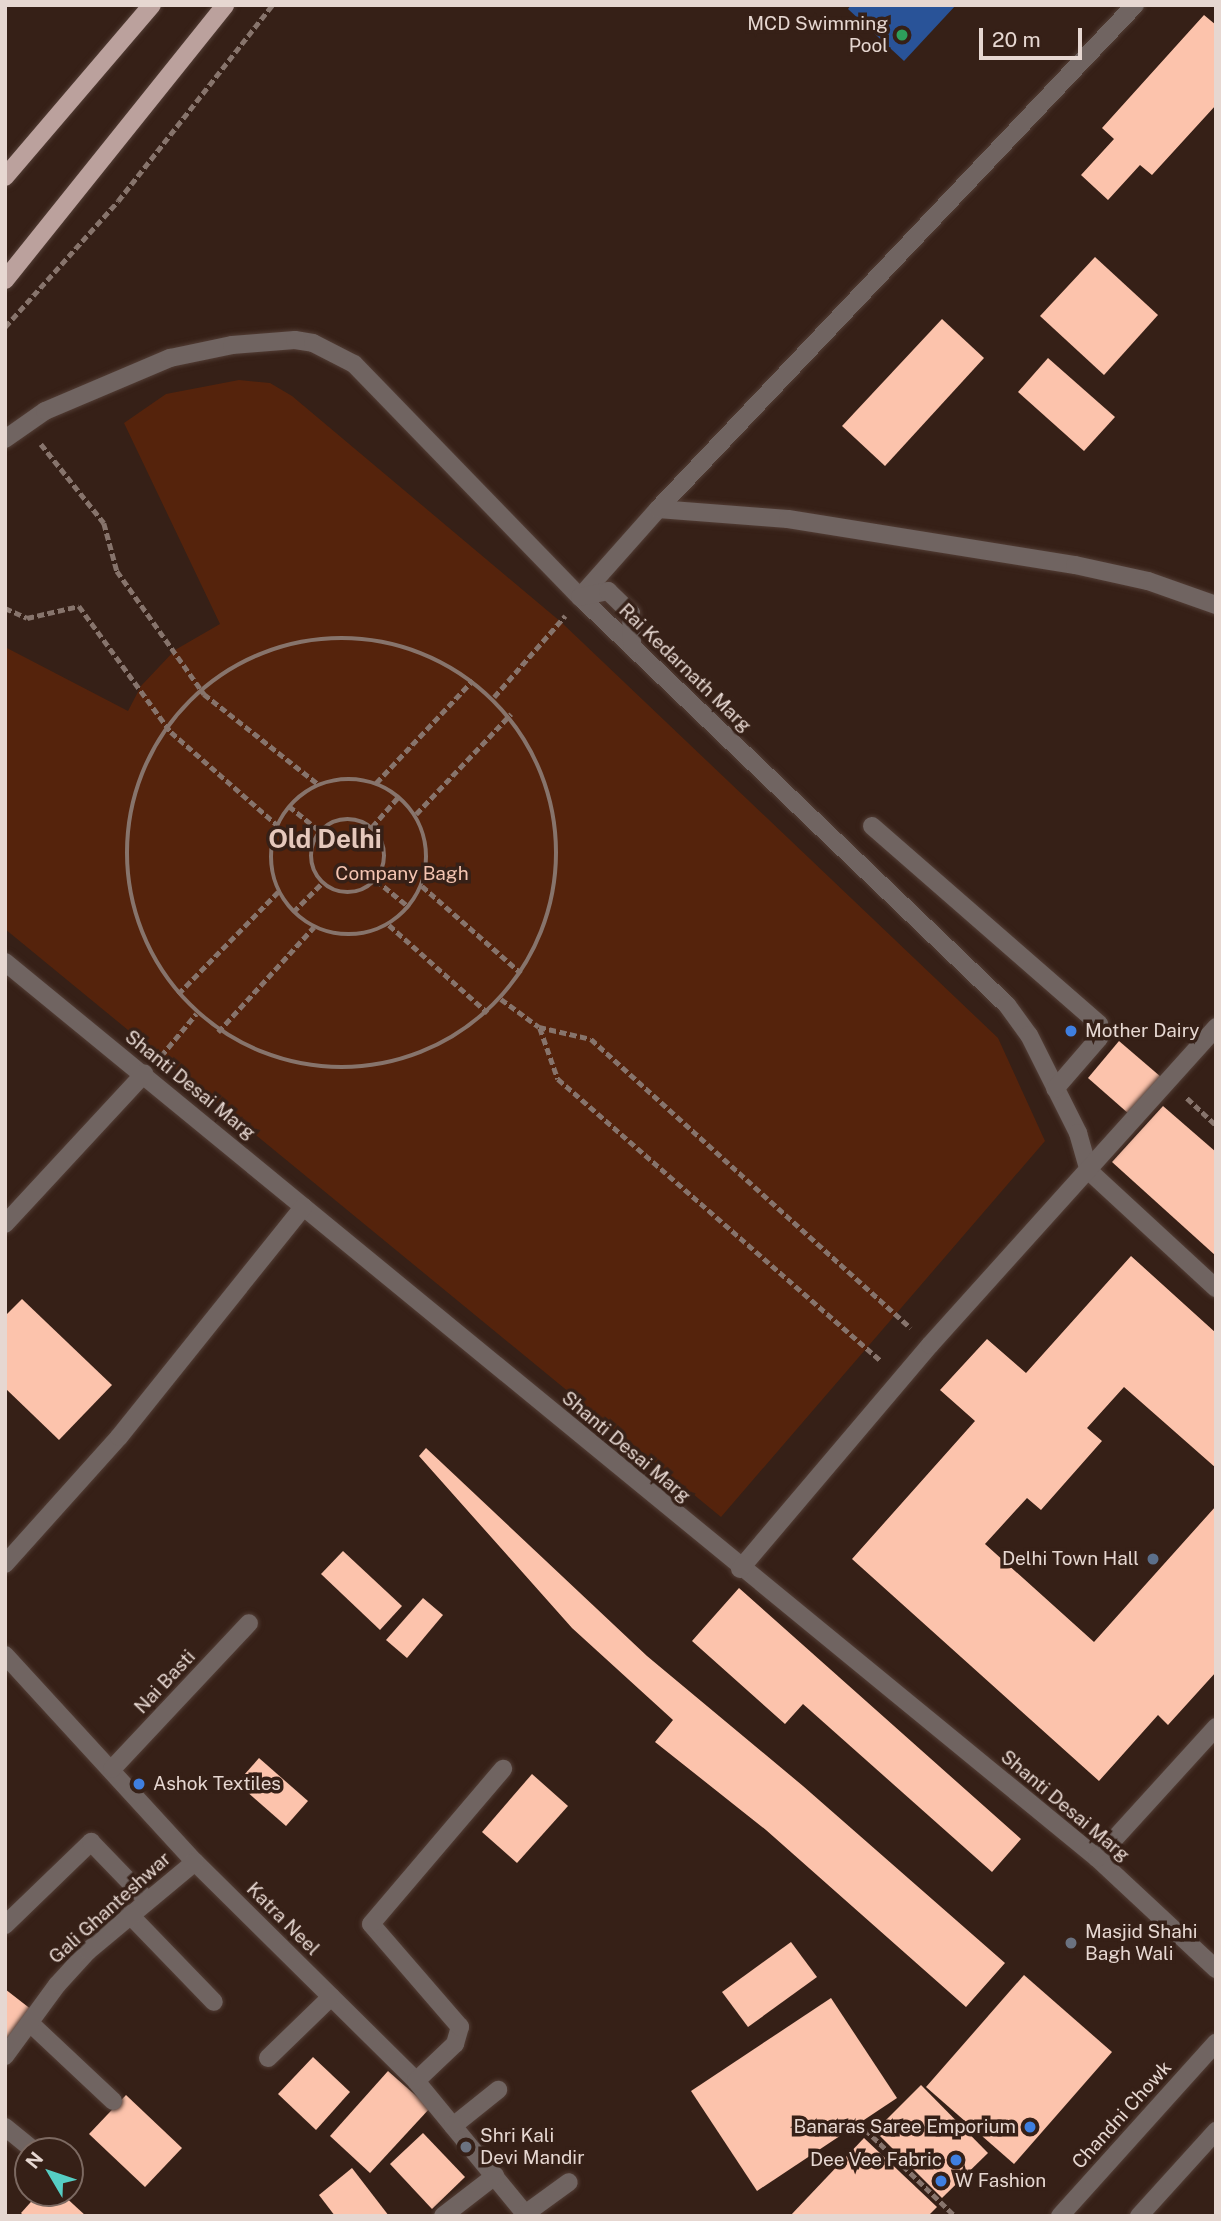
<!DOCTYPE html>
<html>
<head>
<meta charset="utf-8">
<style>
	body { margin:0 }
	#map { position:relative; width:1221px; height:2221px; overflow:hidden; background:#362017; font-family:"Public Sans",sans-serif }
	div>[style] { position:absolute }
	.green>* { inset:0; background:#55230c }
	.water>* { inset:0; background:#295398 }
	.building>* { inset:0; background:#fcc3ac }
	.path>* { height:4.5px; margin-top:-2.25px; transform-origin:0; background:repeating-linear-gradient(90deg,#87746c 0 7px,transparent 0 10.5px) }
	.path>.ring { margin:-2.25px; padding:0; box-sizing:content-box; background:none; border:4.5px solid #87746c; border-radius:50% }
	.roads { filter:drop-shadow(0 0 2px #523d35) drop-shadow(0 0 2px #523d35) }
	.minor>* { height:18px; margin:-9px; padding:0 9px; transform-origin:9px; border-radius:9px; background:#706461 }
	.major>* { height:18px; margin:-9px; padding:0 9px; transform-origin:9px; border-radius:9px; background:#bba19d }
	.dots>* { width:19px; height:19px; translate:-50% -50%; box-sizing:border-box; border:4px solid #362017; border-radius:50% }
	span { translate:-50% -50%; white-space:nowrap; text-align:center; line-height:1.15; -webkit-text-stroke:7px #362017; paint-order:stroke }
	.poi-label { font-size:19px; color:#e6d7d1 }
	.right { translate:-100% -50%; text-align:right }
	.left { translate:0 -50%; text-align:left }
	.street-label { font-size:19px; color:#e6d7d1 }
	.park-label { font-size:19px; color:#f4c4b1 }
	.district-label { font-size:26px; color:#e5c8bc; font-weight:700 }
	.frame { position:absolute; inset:0; border:7px solid #e6d7d1; pointer-events:none }
	.north { position:absolute; left:14px; top:2137px; width:70px; height:70px; box-sizing:border-box; background:#362017; border:2px solid #7c6961; border-radius:50%; rotate:309deg; font-size:19px; font-weight:700; line-height:28px; text-align:center; color:#e6d7d1 }
	.north::after { content:''; display:block; margin:auto; width:24px; height:32px; background:#56cec4; clip-path:polygon(50% 0,100% 100%,50% 72%,0 100%) }
	.scale { position:absolute; left:979px; top:28px; width:103px; height:32px; box-sizing:border-box; border:4px solid #e6d7d1; border-top:0; padding-left:9px; font-size:21px; line-height:24px; white-space:nowrap; color:#e6d7d1; -webkit-text-stroke:5px #362017; paint-order:stroke }
</style>
</head>
<body>
<div id="map">
	<div class="green">
		<div style="clip-path:polygon(239px 380px,270px 383px,292px 396px,561px 622px,998px 1038px,1045px 1141px,721px 1517px,5px 929px,5px 647px,128px 711px,141px 686px,175px 650px,220px 624px,124px 423px,166px 394px)"></div>
	</div>
	<div class="water">
		<div style="clip-path:polygon(851px 5px,956px 5px,904px 61px,848px 9px)"></div>
	</div>
	<div class="building">
		<div style="clip-path:polygon(1204px 15px,1216px 25px,1216px 105px,1152px 175px,1140px 165px,1108px 200px,1081px 175px,1114px 139px,1102px 128px)"></div>
		<div style="clip-path:polygon(1095px 257px,1158px 315px,1104px 375px,1040px 316px)"></div>
		<div style="clip-path:polygon(942px 319px,984px 358px,885px 466px,842px 426px)"></div>
		<div style="clip-path:polygon(1048px 358px,1115px 417px,1084px 451px,1018px 392px)"></div>
		<div style="clip-path:polygon(1119px 1041px,1161px 1077px,1129px 1114px,1088px 1078px)"></div>
		<div style="clip-path:polygon(1163px 1106px,1216px 1152px,1216px 1256px,1112px 1162px)"></div>
		<div style="clip-path:polygon(1131px 1256px,1216px 1333px,1216px 1468px,1124px 1387px,1087px 1428px,1102px 1441px,1041px 1510px,1027px 1498px,985px 1544px,1094px 1642px,1216px 1506px,1216px 1672px,1168px 1725px,1158px 1715px,1099px 1781px,852px 1559px,975px 1421px,940px 1390px,987px 1339px,1026px 1373px)"></div>
		<div style="clip-path:polygon(22px 1299px,112px 1385px,59px 1440px,5px 1388px,5px 1316px)"></div>
		<div style="clip-path:polygon(426px 1448px,647px 1656px,803px 1786px,1005px 1963px,966px 2007px,766px 1830px,655px 1742px,673px 1720px,572px 1628px,419px 1456px)"></div>
		<div style="clip-path:polygon(343px 1551px,402px 1606px,380px 1630px,321px 1574px)"></div>
		<div style="clip-path:polygon(739px 1588px,1021px 1839px,992px 1872px,803px 1704px,785px 1724px,692px 1641px)"></div>
		<div style="clip-path:polygon(423px 1598px,443px 1615px,407px 1658px,386px 1640px)"></div>
		<div style="clip-path:polygon(259px 1758px,308px 1801px,286px 1826px,237px 1783px)"></div>
		<div style="clip-path:polygon(532px 1774px,568px 1806px,517px 1863px,482px 1832px)"></div>
		<div style="clip-path:polygon(791px 1942px,817px 1977px,748px 2027px,722px 1992px)"></div>
		<div style="clip-path:polygon(1024px 1975px,1112px 2052px,1014px 2164px,926px 2087px)"></div>
		<div style="clip-path:polygon(5px 1989px,32px 2010px,5px 2044px)"></div>
		<div style="clip-path:polygon(831px 1998px,897px 2098px,757px 2191px,691px 2091px)"></div>
		<div style="clip-path:polygon(313px 2057px,350px 2092px,316px 2130px,278px 2094px)"></div>
		<div style="clip-path:polygon(388px 2071px,430px 2108px,370px 2173px,330px 2136px)"></div>
		<div style="clip-path:polygon(921px 2085px,988px 2153px,942px 2198px,875px 2131px)"></div>
		<div style="clip-path:polygon(126px 2095px,182px 2148px,145px 2187px,89px 2134px)"></div>
		<div style="clip-path:polygon(423px 2133px,465px 2177px,432px 2209px,390px 2164px)"></div>
		<div style="clip-path:polygon(864px 2138px,937px 2207px,928px 2216px,790px 2216px)"></div>
		<div style="clip-path:polygon(352px 2168px,389px 2216px,335px 2216px,319px 2195px)"></div>
		<div style="clip-path:polygon(39px 2193px,61px 2193px,86px 2216px,24px 2216px,21px 2213px)"></div>
	</div>
	<div class="path">
		<div style="left:5px;top:327px;width:169px;rotate:-48.1deg"></div>
		<div style="left:118px;top:201px;width:249px;rotate:-51.8deg"></div>
		<div style="left:41px;top:444px;width:101px;rotate:51.4deg"></div>
		<div style="left:104px;top:523px;width:50px;rotate:74.8deg"></div>
		<div style="left:117px;top:571px;width:151px;rotate:54.7deg"></div>
		<div style="left:204px;top:694px;width:145px;rotate:38.3deg"></div>
		<div style="left:5px;top:608px;width:24px;rotate:24deg"></div>
		<div style="left:27px;top:618px;width:53px;rotate:-13deg"></div>
		<div style="left:79px;top:606px;width:156px;rotate:53.9deg"></div>
		<div style="left:171px;top:732px;width:140px;rotate:41.2deg"></div>
		<div class="ring" style="left:127px;top:638px;width:425.5px;height:425.5px"></div>
		<div style="left:494px;top:697px;width:108px;rotate:-48.8deg"></div>
		<div class="ring" style="left:271px;top:779px;width:151.5px;height:151.5px"></div>
		<div style="left:376px;top:783px;width:141px;rotate:-46.7deg"></div>
		<div style="left:289px;top:806px;width:40px;rotate:39deg"></div>
		<div style="left:416px;top:814px;width:138px;rotate:-46.5deg"></div>
		<div class="ring" style="left:311px;top:819px;width:69.5px;height:69.5px"></div>
		<div style="left:372px;top:827px;width:41px;rotate:-48.9deg"></div>
		<div style="left:376px;top:880px;width:43px;rotate:39.3deg"></div>
		<div style="left:422px;top:886px;width:132px;rotate:41.3deg"></div>
		<div style="left:293px;top:912px;width:41px;rotate:-45deg"></div>
		<div style="left:389px;top:925px;width:132px;rotate:41.6deg"></div>
		<div style="left:178px;top:994px;width:143px;rotate:-45.6deg"></div>
		<div style="left:501px;top:999px;width:47px;rotate:36.4deg"></div>
		<div style="left:539px;top:1027px;width:53px;rotate:13deg"></div>
		<div style="left:591px;top:1039px;width:431px;rotate:42.1deg"></div>
		<div style="left:540px;top:1028px;width:54px;rotate:70.6deg"></div>
		<div style="left:558px;top:1079px;width:430px;rotate:41.1deg"></div>
		<div style="left:218px;top:1032px;width:142px;rotate:-47.6deg"></div>
		<div style="left:161px;top:1056px;width:55px;rotate:-50.2deg"></div>
		<div style="left:1187px;top:1098px;width:40px;rotate:43deg"></div>
		<div style="left:865px;top:2129px;width:125px;rotate:44deg"></div>
	</div>
	<div class="roads">
		<div class="minor">
			<div style="left:5px;top:439px;width:49px;rotate:-35deg"></div>
			<div style="left:45px;top:411px;width:136px;rotate:-23deg"></div>
			<div style="left:170px;top:358px;width:63px;rotate:-11.8deg"></div>
			<div style="left:232px;top:345px;width:63px;rotate:-4.5deg"></div>
			<div style="left:295px;top:340px;width:18px;rotate:9deg"></div>
			<div style="left:313px;top:343px;width:46px;rotate:27.1deg"></div>
			<div style="left:354px;top:364px;width:325px;rotate:45.9deg"></div>
			<div style="left:580px;top:597px;width:591px;rotate:43.7deg"></div>
			<div style="left:1007px;top:1005px;width:37px;rotate:54deg"></div>
			<div style="left:1029px;top:1035px;width:110px;rotate:63.4deg"></div>
			<div style="left:1078px;top:1133px;width:40px;rotate:74deg"></div>
			<div style="left:1089px;top:1171px;width:173px;rotate:42.7deg"></div>
			<div style="left:658px;top:509px;width:130px;rotate:4.4deg"></div>
			<div style="left:788px;top:519px;width:291px;rotate:9.1deg"></div>
			<div style="left:1075px;top:565px;width:75px;rotate:12.4deg"></div>
			<div style="left:1148px;top:581px;width:72px;rotate:19.4deg"></div>
			<div style="left:580px;top:597px;width:118px;rotate:-48.4deg"></div>
			<div style="left:658px;top:509px;width:694px;rotate:-46.58deg"></div>
			<div style="left:580px;top:597px;width:29px;rotate:-12deg"></div>
			<div style="left:608px;top:591px;width:32px;rotate:44deg"></div>
			<div style="left:631px;top:613px;width:34px;rotate:88deg"></div>
			<div style="left:872px;top:826px;width:301px;rotate:41.1deg"></div>
			<div style="left:1099px;top:1024px;width:14px;rotate:90deg"></div>
			<div style="left:1099px;top:1038px;width:67px;rotate:130.8deg"></div>
			<div style="left:5px;top:962px;width:1413px;rotate:39.37deg"></div>
			<div style="left:1097px;top:1858px;width:163px;rotate:43deg"></div>
			<div style="left:5px;top:1224px;width:205px;rotate:-47.2deg"></div>
			<div style="left:5px;top:1564px;width:171px;rotate:-48.1deg"></div>
			<div style="left:119px;top:1437px;width:295px;rotate:-51.3deg"></div>
			<div style="left:740px;top:1569px;width:294px;rotate:-49.7deg"></div>
			<div style="left:930px;top:1345px;width:428px;rotate:-48deg"></div>
			<div style="left:5px;top:1655px;width:281px;rotate:47.5deg"></div>
			<div style="left:195px;top:1862px;width:311px;rotate:44.7deg"></div>
			<div style="left:416px;top:2081px;width:175px;rotate:50.6deg"></div>
			<div style="left:112px;top:1769px;width:200px;rotate:-46.8deg"></div>
			<div style="left:1097px;top:1858px;width:177px;rotate:-47.7deg"></div>
			<div style="left:129px;top:1914px;width:122px;rotate:46deg"></div>
			<div style="left:5px;top:1925px;width:120px;rotate:-44deg"></div>
			<div style="left:91px;top:1842px;width:81px;rotate:46deg"></div>
			<div style="left:30px;top:2023px;width:114px;rotate:43.2deg"></div>
			<div style="left:5px;top:2056px;width:88px;rotate:-53.8deg"></div>
			<div style="left:57px;top:1985px;width:46px;rotate:-47.6deg"></div>
			<div style="left:88px;top:1951px;width:139px;rotate:-39.8deg"></div>
			<div style="left:268px;top:2058px;width:88px;rotate:-44.1deg"></div>
			<div style="left:416px;top:2081px;width:54px;rotate:-43.5deg"></div>
			<div style="left:455px;top:2044px;width:18px;rotate:-74deg"></div>
			<div style="left:460px;top:2027px;width:136px;rotate:-130.8deg"></div>
			<div style="left:371px;top:1924px;width:204px;rotate:-49.6deg"></div>
			<div style="left:453px;top:2126px;width:58px;rotate:-38.7deg"></div>
			<div style="left:5px;top:2127px;width:38px;rotate:39deg"></div>
			<div style="left:525px;top:2214px;width:54px;rotate:-36deg"></div>
			<div style="left:443px;top:2216px;width:66px;rotate:-37.6deg"></div>
			<div style="left:1060px;top:2216px;width:233px;rotate:-48deg"></div>
			<div style="left:1139px;top:2216px;width:115px;rotate:-47.8deg"></div>
		</div>
		<div class="major">
			<div style="left:5px;top:177px;width:226px;rotate:-49.5deg"></div>
			<div style="left:5px;top:280px;width:352px;rotate:-51.3deg"></div>
		</div>
	</div>
	<div class="dots">
		<div style="left:902px;top:35px;background:#2e9e5b"></div>
		<div style="left:1071px;top:1031px;background:#3f7fe0"></div>
		<div style="left:1153px;top:1559px;background:#5c6f8a"></div>
		<div style="left:139px;top:1784px;background:#3f7fe0"></div>
		<div style="left:1071px;top:1943px;background:#6b7280"></div>
		<div style="left:1030px;top:2127px;background:#3f7fe0"></div>
		<div style="left:466px;top:2147px;background:#6b7280"></div>
		<div style="left:956px;top:2160px;background:#3f7fe0"></div>
		<div style="left:941px;top:2181px;background:#3f7fe0"></div>
	</div>
	<div class="poi-label">
		<span class="right" style="left:888px;top:35px">MCD Swimming<br>Pool</span>
		<span class="left" style="left:1085px;top:1031px">Mother Dairy</span>
		<span class="right" style="left:1139px;top:1559px">Delhi Town Hall</span>
		<span class="left" style="left:153px;top:1784px">Ashok Textiles</span>
		<span class="left" style="left:1085px;top:1943px">Masjid Shahi<br>Bagh Wali</span>
		<span class="right" style="left:1016px;top:2127px">Banaras Saree Emporium</span>
		<span class="left" style="left:480px;top:2147px">Shri Kali<br>Devi Mandir</span>
		<span class="right" style="left:942px;top:2160px">Dee Vee Fabric</span>
		<span class="left" style="left:955px;top:2181px">W Fashion</span>
	</div>
	<div class="street-label">
		<span style="left:685px;top:668px;rotate:44deg">Rai Kedarnath Marg</span>
		<span style="left:190px;top:1085px;rotate:39deg">Shanti Desai Marg</span>
		<span style="left:626px;top:1447px;rotate:40deg">Shanti Desai Marg</span>
		<span style="left:165px;top:1682px;rotate:-47deg">Nai Basti</span>
		<span style="left:1065px;top:1806px;rotate:40deg">Shanti Desai Marg</span>
		<span style="left:110px;top:1908px;rotate:-42deg">Gali Ghanteshwar</span>
		<span style="left:283px;top:1919px;rotate:45deg">Katra Neel</span>
		<span style="left:1122px;top:2115px;rotate:-48deg">Chandni Chowk</span>
	</div>
	<div class="park-label">
		<span style="left:402px;top:874px">Company Bagh</span>
	</div>
	<div class="district-label">
		<span style="left:325px;top:839px">Old Delhi</span>
	</div>
	<div class="frame"></div>
	<div class="north">N</div>
	<div class="scale">20 m</div>
</div>
</body>
</html>
